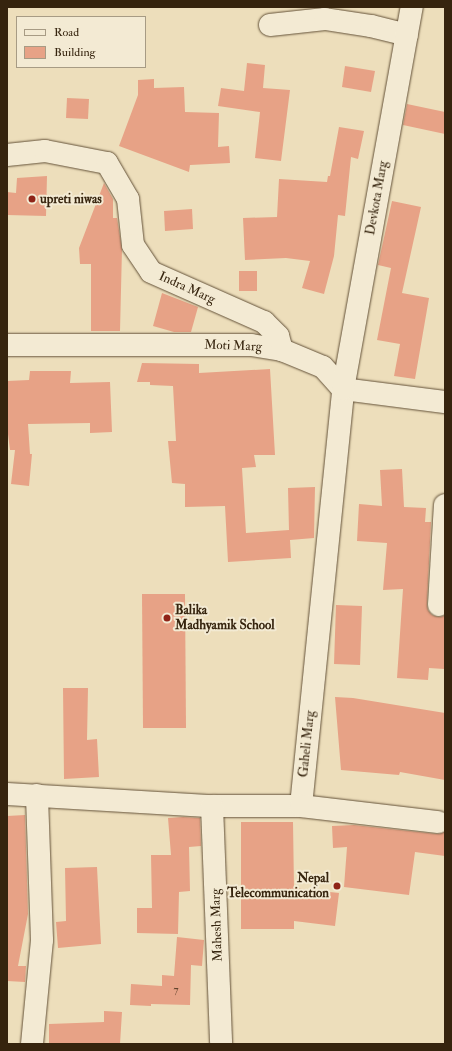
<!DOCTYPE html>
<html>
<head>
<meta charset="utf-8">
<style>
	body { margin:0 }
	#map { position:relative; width:452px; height:1051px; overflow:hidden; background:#eddebb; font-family:"IM FELL Double Pica",serif }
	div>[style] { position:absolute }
	.building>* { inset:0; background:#e7a286 }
	.roads { filter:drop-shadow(0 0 1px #645239) drop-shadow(0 0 1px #645239) }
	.minor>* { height:22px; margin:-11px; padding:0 11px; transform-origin:11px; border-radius:11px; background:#f3ead3 }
	.dots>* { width:11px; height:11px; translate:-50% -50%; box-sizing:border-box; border:2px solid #f3ead3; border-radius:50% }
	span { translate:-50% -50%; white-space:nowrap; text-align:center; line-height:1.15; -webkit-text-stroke:4px #f3ead3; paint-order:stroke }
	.number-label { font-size:11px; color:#62442c }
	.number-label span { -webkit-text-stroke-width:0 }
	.street-label { font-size:13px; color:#36240e }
	.poi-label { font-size:13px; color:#36240e; font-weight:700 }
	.left { translate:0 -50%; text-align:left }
	.right { translate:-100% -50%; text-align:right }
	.frame { position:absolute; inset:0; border:8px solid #36240e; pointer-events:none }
	.legend { position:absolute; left:16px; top:16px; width:130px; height:52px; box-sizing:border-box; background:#f3ead3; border:1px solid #a79b84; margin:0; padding:5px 7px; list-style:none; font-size:12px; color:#36240e }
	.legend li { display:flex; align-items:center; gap:8px; height:20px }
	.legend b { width:20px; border:1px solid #a79b84 }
</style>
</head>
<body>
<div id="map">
	<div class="building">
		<div style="clip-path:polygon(247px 63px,265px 65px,263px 88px,290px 90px,281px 161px,255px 158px,260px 112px,218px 106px,221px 88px,244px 91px)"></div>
		<div style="clip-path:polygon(345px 66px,375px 71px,371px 92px,342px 87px)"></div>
		<div style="clip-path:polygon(154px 79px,154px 88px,184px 87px,185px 112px,219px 113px,218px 147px,229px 146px,230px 163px,190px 165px,189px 172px,119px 146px,138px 95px,138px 80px)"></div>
		<div style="clip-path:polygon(67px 98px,89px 99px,88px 119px,66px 118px)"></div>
		<div style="clip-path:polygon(407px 104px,445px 112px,445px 134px,403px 125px)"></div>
		<div style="clip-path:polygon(339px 127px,364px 131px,358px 159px,351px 157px,345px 216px,338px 215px,334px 256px,324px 294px,302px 288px,310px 261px,286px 258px,245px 260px,243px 218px,277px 217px,279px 179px,327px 182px,328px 176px,330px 176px)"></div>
		<div style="clip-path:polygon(47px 176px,46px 216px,7px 215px,7px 192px,16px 193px,17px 178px)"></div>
		<div style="clip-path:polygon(104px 183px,113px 199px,113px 218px,117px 218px,122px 249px,120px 331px,91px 331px,91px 264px,80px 264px,79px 248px)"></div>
		<div style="clip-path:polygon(392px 201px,421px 207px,402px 293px,429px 298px,415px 379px,394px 376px,400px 344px,377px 340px,391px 268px,378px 265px)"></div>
		<div style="clip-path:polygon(192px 209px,193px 229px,165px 231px,164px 211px)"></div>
		<div style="clip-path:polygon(239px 271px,257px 271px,257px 291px,239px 291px)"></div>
		<div style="clip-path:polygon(162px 293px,198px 307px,191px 332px,174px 332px,153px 326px)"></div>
		<div style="clip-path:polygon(142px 363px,199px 364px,199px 373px,270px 369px,275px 455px,254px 455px,256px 467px,242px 468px,246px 533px,289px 530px,288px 488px,315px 487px,314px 538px,290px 540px,291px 558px,228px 562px,225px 506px,185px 507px,185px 484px,172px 483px,168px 441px,176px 441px,173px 386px,150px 385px,150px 382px,137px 382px)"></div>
		<div style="clip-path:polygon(30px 371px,71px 371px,70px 383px,110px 382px,112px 432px,90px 433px,90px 423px,28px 424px,30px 454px,32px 454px,29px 486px,11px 484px,15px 450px,10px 450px,7px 426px,7px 381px,29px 380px)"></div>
		<div style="clip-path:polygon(402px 469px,404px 507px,426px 508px,425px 522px,431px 522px,427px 604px,428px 610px,432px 615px,438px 617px,445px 616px,444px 669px,429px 668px,428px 680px,397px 678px,403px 589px,383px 590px,387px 543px,357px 541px,359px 504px,382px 506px,380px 470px)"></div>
		<div style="clip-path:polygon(142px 594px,185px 594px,186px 728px,143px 728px)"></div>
		<div style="clip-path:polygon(336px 605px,362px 606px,360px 665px,334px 664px)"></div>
		<div style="clip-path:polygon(63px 688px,88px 688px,87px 740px,97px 739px,99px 777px,64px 779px)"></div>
		<div style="clip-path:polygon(335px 697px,353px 698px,445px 713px,445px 780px,400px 772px,399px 775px,341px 770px)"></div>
		<div style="clip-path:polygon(25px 815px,28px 914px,18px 966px,26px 966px,25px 982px,7px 981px,7px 816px)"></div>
		<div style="clip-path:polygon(183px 817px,200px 818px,201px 846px,189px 847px,190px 891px,179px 892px,178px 934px,137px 933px,137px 908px,152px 908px,151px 855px,171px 855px,168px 818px)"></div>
		<div style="clip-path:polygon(241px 822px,293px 822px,294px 888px,339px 893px,335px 926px,294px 921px,294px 929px,241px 929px)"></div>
		<div style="clip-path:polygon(354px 825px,437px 834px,445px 832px,445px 856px,415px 852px,409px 895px,344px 887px,347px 847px,333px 848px,332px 826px)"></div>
		<div style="clip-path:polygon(97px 867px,101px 944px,58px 948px,56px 922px,66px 921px,65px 868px)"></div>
		<div style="clip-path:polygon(177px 937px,204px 940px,202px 966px,191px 965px,190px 1005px,151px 1004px,151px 1006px,130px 1005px,131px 984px,162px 986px,162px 975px,174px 976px)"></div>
		<div style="clip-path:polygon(104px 1011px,122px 1012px,120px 1044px,49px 1044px,49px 1024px,104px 1022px)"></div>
	</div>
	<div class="roads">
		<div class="minor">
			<div style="left:270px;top:25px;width:55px;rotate:-6.2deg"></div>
			<div style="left:325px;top:19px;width:47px;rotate:8.7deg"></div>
			<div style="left:371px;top:26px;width:37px;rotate:14deg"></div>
			<div style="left:7px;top:155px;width:38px;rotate:-6deg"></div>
			<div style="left:45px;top:151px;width:63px;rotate:11deg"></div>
			<div style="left:107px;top:163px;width:42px;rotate:59.7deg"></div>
			<div style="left:128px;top:199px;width:46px;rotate:83.8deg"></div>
			<div style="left:133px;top:245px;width:32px;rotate:56deg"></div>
			<div style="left:151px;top:272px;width:124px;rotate:23.9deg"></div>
			<div style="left:264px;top:322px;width:20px;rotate:45deg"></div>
			<div style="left:278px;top:336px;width:15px;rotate:74deg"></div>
			<div style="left:7px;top:345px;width:244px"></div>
			<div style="left:251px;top:345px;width:31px;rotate:9deg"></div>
			<div style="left:282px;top:350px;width:44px;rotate:22.5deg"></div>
			<div style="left:323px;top:367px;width:30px;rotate:48deg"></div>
			<div style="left:343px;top:389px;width:103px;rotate:7.3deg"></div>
			<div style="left:439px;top:605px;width:100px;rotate:-86.6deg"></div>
			<div style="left:7px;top:794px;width:205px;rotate:3.4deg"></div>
			<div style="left:212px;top:806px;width:89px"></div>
			<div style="left:301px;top:806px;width:419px;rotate:-84.2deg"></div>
			<div style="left:343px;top:389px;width:388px;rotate:-79.8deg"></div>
			<div style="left:212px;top:806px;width:238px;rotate:87.8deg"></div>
			<div style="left:301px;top:806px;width:138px;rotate:6.7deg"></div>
			<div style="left:32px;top:1044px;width:104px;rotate:-84.5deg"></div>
			<div style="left:42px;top:940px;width:145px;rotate:-92deg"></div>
		</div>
	</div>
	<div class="dots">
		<div style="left:32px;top:199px;background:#8f2418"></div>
		<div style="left:167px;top:618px;background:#8f2418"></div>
		<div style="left:337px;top:886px;background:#8f2418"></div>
	</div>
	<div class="number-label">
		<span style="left:176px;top:990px">7</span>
	</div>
	<div class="street-label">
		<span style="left:377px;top:198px;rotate:-80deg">Devkota Marg</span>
		<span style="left:187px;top:288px;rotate:24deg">Indra Marg</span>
		<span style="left:233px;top:346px;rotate:2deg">Moti Marg</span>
		<span style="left:307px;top:744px;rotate:-84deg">Gaheli Marg</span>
		<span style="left:217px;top:925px;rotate:-92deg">Mahesh Marg</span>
	</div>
	<div class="poi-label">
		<span class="left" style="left:40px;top:199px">upreti niwas</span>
		<span class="left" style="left:175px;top:618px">Balika<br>Madhyamik School</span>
		<span class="right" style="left:329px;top:886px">Nepal<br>Telecommunication</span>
	</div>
	<div class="frame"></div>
	<ul class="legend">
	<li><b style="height:5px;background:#f3ead3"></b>Road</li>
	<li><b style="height:11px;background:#e7a286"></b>Building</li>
	</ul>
</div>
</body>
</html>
